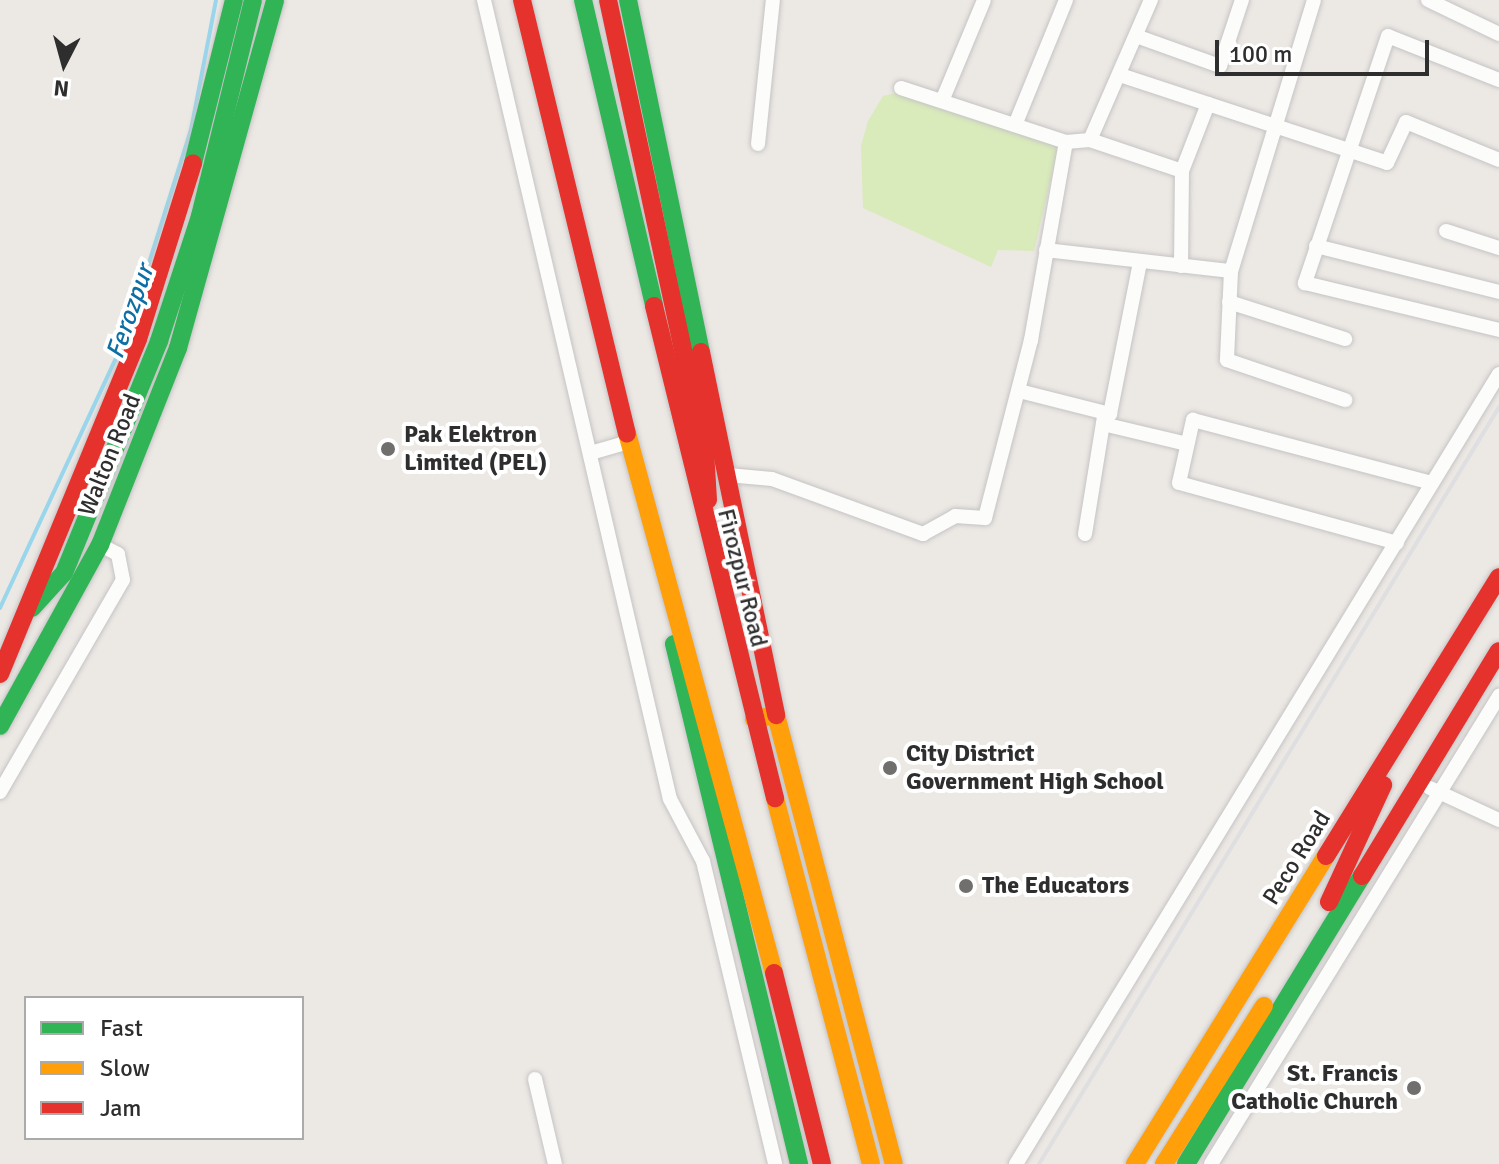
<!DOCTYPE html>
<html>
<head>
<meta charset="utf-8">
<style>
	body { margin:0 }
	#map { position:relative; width:1499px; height:1164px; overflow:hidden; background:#ece8e4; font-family:Signika,sans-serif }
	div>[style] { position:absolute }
	.pitch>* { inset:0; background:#d9eabb }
	.stream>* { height:4px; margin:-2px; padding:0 2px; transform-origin:2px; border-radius:2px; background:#99d6ec }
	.roads { filter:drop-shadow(0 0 2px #c5c4c5) drop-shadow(0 0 2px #c5c4c5) }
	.street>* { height:14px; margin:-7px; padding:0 7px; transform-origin:7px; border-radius:7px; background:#fcfcfb }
	.fast>* { height:18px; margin:-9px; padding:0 9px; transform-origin:9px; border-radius:9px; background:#30b455 }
	.slow>* { height:18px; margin:-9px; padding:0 9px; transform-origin:9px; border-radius:9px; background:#ff9f0a }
	.jam>* { height:18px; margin:-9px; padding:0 9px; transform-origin:9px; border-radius:9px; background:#e5322d }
	.rail>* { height:4px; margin:-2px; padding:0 2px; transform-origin:2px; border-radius:2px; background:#dfdfe1 }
	.dots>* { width:22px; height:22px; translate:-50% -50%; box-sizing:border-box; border:4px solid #fff; border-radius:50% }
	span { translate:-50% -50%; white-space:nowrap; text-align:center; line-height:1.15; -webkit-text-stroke:8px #fff; paint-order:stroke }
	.poi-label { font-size:24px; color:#2e2e2e; font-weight:700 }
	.left { translate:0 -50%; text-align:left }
	.right { translate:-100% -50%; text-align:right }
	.street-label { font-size:24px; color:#2e2e2e }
	.water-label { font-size:26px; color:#0d6fa3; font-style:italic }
	.legend { position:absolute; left:24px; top:996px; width:280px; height:144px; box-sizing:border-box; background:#fff; border:2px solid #ababab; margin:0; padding:10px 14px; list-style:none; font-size:24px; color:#2e2e2e }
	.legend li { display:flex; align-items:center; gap:16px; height:40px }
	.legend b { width:40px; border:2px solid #ababab }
	.north { position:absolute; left:24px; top:24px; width:80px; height:80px; -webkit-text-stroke:6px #fff; paint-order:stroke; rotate:186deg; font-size:22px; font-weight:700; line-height:32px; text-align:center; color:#2e2e2e }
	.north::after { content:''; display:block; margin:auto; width:28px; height:36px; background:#2e2e2e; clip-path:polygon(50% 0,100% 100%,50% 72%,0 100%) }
	.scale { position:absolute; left:1215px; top:40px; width:214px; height:36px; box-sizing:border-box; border:4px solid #2e2e2e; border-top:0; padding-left:10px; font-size:24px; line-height:28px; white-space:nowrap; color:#2e2e2e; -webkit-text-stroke:6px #fff; paint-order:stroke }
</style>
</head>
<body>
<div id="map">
	<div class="pitch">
		<div style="clip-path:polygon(897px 93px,1059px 145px,1034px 251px,998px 250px,991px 267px,863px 208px,861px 146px,868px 121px,883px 96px)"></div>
	</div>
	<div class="stream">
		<div style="left:0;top:608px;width:297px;rotate:-65.1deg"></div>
		<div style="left:125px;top:339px;width:219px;rotate:-72.5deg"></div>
		<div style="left:191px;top:130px;width:132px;rotate:-79.1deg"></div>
	</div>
	<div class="roads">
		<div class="street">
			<div style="left:484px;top:0;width:820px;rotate:76.9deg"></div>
			<div style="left:670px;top:799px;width:70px;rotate:62deg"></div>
			<div style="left:703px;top:861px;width:311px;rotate:76.6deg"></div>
			<div style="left:1314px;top:0;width:283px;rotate:107deg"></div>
			<div style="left:1231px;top:271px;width:89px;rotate:92.6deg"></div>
			<div style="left:1227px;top:360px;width:125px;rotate:18.7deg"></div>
			<div style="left:1428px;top:0;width:79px;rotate:25.6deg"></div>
			<div style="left:1136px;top:36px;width:89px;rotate:19.7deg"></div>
			<div style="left:1220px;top:66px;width:70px;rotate:-71.6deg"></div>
			<div style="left:1120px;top:75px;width:281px;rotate:18.2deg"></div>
			<div style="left:1387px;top:163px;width:45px;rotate:-65.1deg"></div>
			<div style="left:1406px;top:122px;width:100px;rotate:22.2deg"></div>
			<div style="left:1499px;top:80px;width:119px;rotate:-158.4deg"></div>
			<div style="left:1388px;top:36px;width:261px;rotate:108.6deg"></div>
			<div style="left:1305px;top:283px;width:200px;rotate:13.6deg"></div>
			<div style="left:901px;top:88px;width:174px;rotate:18.1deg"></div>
			<div style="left:1066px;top:142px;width:24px;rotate:-5deg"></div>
			<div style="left:1090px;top:140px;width:153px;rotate:-66.5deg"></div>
			<div style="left:942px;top:101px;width:109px;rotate:-67.4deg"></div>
			<div style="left:1015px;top:125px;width:135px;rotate:-67.8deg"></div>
			<div style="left:1090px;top:140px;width:97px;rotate:18.6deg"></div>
			<div style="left:758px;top:144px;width:145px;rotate:-84.1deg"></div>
			<div style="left:1446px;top:231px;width:56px;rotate:17.8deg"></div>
			<div style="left:1316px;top:246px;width:189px;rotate:14.1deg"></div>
			<div style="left:1046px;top:250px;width:186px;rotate:6.5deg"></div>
			<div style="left:1181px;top:266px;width:95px;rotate:-89.4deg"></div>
			<div style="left:1182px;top:171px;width:72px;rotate:-68.8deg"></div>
			<div style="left:1229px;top:302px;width:122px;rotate:17.7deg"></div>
			<div style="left:1019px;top:391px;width:94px;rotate:14.2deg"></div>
			<div style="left:1110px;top:414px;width:155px;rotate:-78.8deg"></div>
			<div style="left:1103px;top:424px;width:86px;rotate:13.4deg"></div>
			<div style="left:594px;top:452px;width:36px;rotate:-16deg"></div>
			<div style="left:728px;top:475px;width:44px;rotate:5.2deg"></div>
			<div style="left:772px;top:479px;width:161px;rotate:20deg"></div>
			<div style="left:923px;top:534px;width:37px;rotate:-29deg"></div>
			<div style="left:955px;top:516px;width:30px;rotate:4deg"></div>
			<div style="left:985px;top:518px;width:184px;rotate:-75.5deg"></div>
			<div style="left:1031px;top:340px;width:201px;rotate:-80deg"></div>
			<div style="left:1085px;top:534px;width:119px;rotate:-80.8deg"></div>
			<div style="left:1397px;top:543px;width:226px;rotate:-164.6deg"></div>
			<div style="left:1179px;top:483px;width:65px;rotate:-77.5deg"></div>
			<div style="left:1193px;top:420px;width:247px;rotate:14.8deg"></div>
			<div style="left:1430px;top:788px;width:76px;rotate:24.9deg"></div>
			<div style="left:0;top:792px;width:245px;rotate:-59.9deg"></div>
			<div style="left:123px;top:580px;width:26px;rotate:-101deg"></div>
			<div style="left:118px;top:554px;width:20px;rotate:-153deg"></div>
			<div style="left:535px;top:1079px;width:87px;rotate:76.8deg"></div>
			<div style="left:1016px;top:1164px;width:926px;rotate:-58.56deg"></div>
			<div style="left:1211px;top:1164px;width:550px;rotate:-58.39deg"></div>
		</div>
		<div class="fast">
			<div style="left:583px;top:0;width:314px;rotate:76.9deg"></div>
			<div style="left:628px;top:0;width:359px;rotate:78.3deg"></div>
			<div style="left:193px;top:163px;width:168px;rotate:-75.9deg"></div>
			<div style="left:32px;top:608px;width:47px;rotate:-47.6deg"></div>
			<div style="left:64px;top:573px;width:251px;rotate:-67.7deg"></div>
			<div style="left:159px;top:341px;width:132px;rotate:-71.8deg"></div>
			<div style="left:200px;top:216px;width:222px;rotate:-76.2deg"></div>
			<div style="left:674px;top:644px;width:535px;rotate:76.48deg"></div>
			<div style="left:0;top:726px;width:207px;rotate:-61.1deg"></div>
			<div style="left:100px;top:545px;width:212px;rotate:-68.4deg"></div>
			<div style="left:178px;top:348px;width:361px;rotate:-74.4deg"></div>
			<div style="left:1186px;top:1164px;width:338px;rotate:-58.6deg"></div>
		</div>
		<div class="slow">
			<div style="left:627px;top:433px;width:560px;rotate:74.77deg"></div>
			<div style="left:754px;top:719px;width:22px;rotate:-10deg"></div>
			<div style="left:776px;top:715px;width:464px;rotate:75.3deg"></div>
			<div style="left:775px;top:798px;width:378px;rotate:75.3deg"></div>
			<div style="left:1135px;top:1164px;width:362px;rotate:-58.2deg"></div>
			<div style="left:1164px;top:1164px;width:187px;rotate:-57.7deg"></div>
		</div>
		<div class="jam">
			<div style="left:522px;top:0;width:446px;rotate:76.4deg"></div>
			<div style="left:608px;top:0;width:461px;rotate:77.9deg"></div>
			<div style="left:705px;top:451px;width:49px;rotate:86.5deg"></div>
			<div style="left:654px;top:306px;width:507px;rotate:76.18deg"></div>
			<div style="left:701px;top:352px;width:371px;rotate:78.3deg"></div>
			<div style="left:0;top:674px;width:362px;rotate:-67.6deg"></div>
			<div style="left:138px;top:339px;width:184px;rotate:-72.6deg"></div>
			<div style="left:1326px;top:856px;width:328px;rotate:-58.2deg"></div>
			<div style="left:1362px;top:876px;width:263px;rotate:-58.7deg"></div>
			<div style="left:1329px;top:902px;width:129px;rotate:-65.2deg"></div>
			<div style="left:774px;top:973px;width:197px;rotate:75.9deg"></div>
		</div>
	</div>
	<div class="rail">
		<div style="left:1039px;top:1164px;width:886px;rotate:-58.71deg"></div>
	</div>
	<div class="dots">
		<div style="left:388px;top:449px;background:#706f6e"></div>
		<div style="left:890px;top:768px;background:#706f6e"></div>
		<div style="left:966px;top:886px;background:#706f6e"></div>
		<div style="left:1414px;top:1088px;background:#706f6e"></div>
	</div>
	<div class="poi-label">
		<span class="left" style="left:404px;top:449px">Pak Elektron<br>Limited (PEL)</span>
		<span class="left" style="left:906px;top:768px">City District<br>Government High School</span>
		<span class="left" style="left:982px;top:886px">The Educators</span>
		<span class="right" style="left:1398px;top:1088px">St. Francis<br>Catholic Church</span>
	</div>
	<div class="street-label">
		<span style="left:110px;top:455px;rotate:-68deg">Walton Road</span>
		<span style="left:742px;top:578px;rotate:76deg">Firozpur Road</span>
		<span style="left:1297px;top:858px;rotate:-58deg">Peco Road</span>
	</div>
	<div class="water-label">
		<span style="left:131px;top:312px;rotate:-71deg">Ferozpur</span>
	</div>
	<ul class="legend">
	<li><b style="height:10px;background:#30b455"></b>Fast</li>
	<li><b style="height:10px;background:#ff9f0a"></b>Slow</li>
	<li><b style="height:10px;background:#e5322d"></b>Jam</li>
	</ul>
	<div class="north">N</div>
	<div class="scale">100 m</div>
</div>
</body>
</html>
